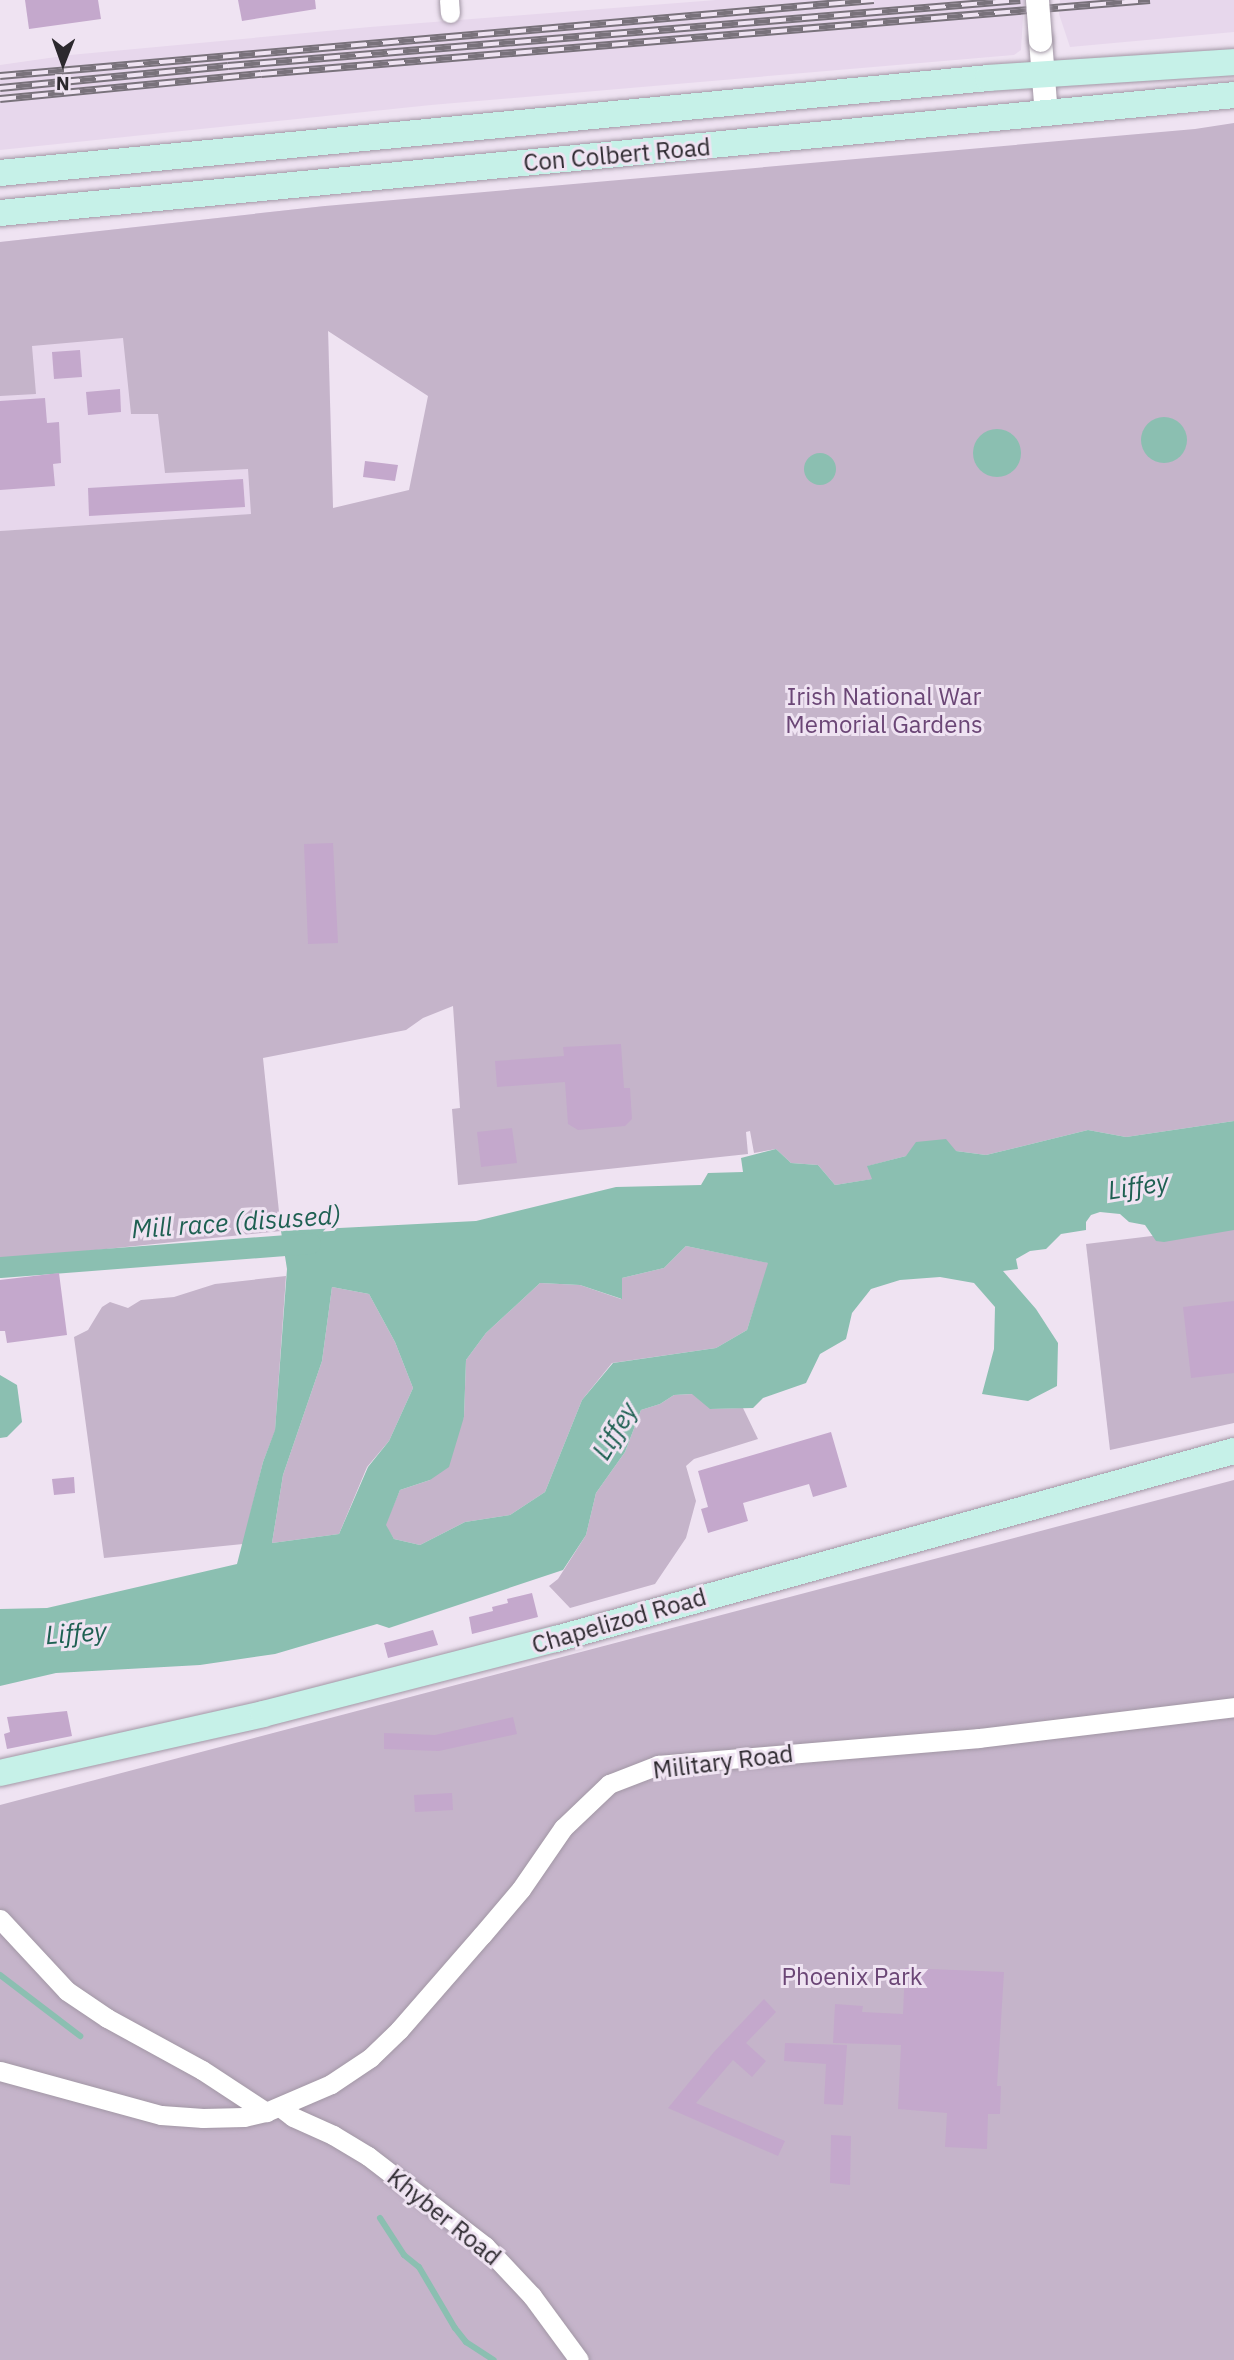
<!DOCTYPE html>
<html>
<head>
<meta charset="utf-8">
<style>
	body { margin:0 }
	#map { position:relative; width:1234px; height:2360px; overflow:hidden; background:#efe3f2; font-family:"IBM Plex Sans",sans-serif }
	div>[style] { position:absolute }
	.built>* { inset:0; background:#e7d7ec }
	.green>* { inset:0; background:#c5b4ca }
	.water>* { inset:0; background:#8bbfb1 }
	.round { border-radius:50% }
	.stream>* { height:6px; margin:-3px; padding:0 3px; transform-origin:3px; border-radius:3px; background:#8bbfb1 }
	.canal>* { height:21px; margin:-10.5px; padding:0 10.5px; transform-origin:10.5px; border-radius:10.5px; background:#8bbfb1 }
	.building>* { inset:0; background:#c4a8cc }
	.roads { filter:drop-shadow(0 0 2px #a297a5) drop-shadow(0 0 2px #a297a5) }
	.minor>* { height:19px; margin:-9.5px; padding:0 9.5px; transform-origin:9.5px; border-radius:9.5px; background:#fff }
	.tertiary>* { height:23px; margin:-11.5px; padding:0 11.5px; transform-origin:11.5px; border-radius:11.5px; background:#fff }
	.secondary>* { height:26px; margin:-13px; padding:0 13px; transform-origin:13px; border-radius:13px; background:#c6f1e8 }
	.rail>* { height:8px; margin-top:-4px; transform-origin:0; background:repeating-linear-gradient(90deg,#efe3f2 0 16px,#79727b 0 32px); box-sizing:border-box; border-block:2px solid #79727b }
	.bridges { filter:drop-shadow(0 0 2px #a297a5) drop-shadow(0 0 2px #a297a5) }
	.tertiary-bridge>* { height:23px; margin:-11.5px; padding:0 11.5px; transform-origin:11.5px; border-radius:11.5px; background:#fff }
	span { translate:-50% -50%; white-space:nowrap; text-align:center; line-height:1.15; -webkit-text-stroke:6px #efe3f2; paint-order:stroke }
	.street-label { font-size:24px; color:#2c282e }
	.park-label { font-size:24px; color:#6b4676 }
	.water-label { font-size:26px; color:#1e6052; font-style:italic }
	.north { position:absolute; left:28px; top:28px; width:70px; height:70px; -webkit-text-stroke:5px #efe3f2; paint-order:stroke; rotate:181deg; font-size:19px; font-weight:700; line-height:28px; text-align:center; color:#2c282e }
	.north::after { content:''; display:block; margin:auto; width:24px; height:32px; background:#2c282e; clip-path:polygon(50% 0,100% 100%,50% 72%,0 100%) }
</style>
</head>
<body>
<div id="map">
	<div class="built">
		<div style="clip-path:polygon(716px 0,1024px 0,1021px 50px,1014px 55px,431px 105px,0 150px,0 65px,70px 55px,370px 27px)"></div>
		<div style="clip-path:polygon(1060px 0,1234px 0,1234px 32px,1070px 47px,1059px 14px)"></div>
		<div style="clip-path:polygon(325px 206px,333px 509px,0 531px,0 242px)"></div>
	</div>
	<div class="green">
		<div style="clip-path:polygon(evenodd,1234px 123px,1234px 1121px,1126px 1137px,1088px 1130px,986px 1155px,956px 1151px,906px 1156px,868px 1166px,873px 1179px,835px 1185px,818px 1165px,791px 1163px,776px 1149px,754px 1153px,750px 1131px,746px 1132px,748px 1154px,458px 1185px,452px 1109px,460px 1108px,453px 1006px,423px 1018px,406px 1030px,263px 1058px,281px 1231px,0 1260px,0 531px,251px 514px,248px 469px,165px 473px,158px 414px,131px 414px,123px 338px,32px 346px,36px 394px,0 396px,0 242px,325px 206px,1195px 129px,1234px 123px,328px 331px,428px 396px,409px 490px,333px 508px,328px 331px)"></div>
		<div style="clip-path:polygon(1234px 1226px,1234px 1423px,1110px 1450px,1086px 1244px)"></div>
		<div style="clip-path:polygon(686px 1246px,769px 1263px,747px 1330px,716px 1348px,612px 1363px,582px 1400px,545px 1492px,510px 1515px,465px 1522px,420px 1545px,394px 1539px,385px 1525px,400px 1490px,430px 1480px,464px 1417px,466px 1360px,486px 1333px,540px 1283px,580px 1285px,621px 1299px,622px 1278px,664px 1268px)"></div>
		<div style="clip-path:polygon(286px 1276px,275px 1431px,263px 1462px,243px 1544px,104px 1558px,74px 1337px,88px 1330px,102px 1307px,110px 1302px,128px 1308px,141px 1300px,174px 1297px,215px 1284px)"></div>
		<div style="clip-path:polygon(332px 1287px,369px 1294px,395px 1342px,413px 1388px,389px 1441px,367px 1467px,339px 1534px,272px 1543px,283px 1475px,322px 1361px)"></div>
		<div style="clip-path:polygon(693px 1394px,712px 1409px,743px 1408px,758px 1439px,694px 1459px,686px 1466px,696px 1501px,686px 1538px,655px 1584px,570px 1608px,549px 1586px,558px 1579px,586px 1535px,596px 1493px,625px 1452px,641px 1410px,660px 1404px,674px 1395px)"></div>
		<div style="clip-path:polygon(1234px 1480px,1234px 2360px,0 2360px,0 1805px)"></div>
	</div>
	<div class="water">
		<div class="round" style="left:1141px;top:417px;width:46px;height:46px"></div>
		<div class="round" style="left:973px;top:429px;width:48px;height:48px"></div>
		<div class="round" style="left:804px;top:453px;width:32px;height:32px"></div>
		<div style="clip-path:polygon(evenodd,1234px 1121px,1234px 1230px,1164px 1242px,1156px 1241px,1145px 1225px,1129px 1222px,1120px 1214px,1100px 1212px,1091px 1215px,1086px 1222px,1086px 1230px,1061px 1234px,1046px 1249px,1030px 1251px,1016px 1259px,1018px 1269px,1003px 1271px,1036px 1309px,1058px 1343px,1057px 1386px,1028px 1401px,982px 1394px,994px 1349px,995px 1307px,974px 1283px,940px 1277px,900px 1280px,871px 1289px,852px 1313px,846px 1339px,820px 1354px,806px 1383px,763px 1398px,753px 1408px,710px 1409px,692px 1394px,674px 1395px,660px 1404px,641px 1410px,625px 1452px,596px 1493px,586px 1535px,563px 1570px,389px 1628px,377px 1624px,275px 1654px,200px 1665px,56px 1673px,0 1686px,0 1609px,47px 1608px,237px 1564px,263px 1462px,275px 1430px,287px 1269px,281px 1231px,476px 1221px,616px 1187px,701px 1185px,708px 1173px,743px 1172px,741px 1158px,776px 1149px,791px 1163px,818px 1165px,835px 1185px,872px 1179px,867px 1166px,906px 1156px,916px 1142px,946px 1139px,956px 1151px,986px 1155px,1088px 1130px,1126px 1137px,1234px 1121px,686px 1246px,768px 1263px,747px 1330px,716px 1348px,613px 1363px,582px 1400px,545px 1492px,510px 1515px,465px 1522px,420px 1545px,394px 1539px,386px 1525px,400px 1490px,430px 1480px,449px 1467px,464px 1417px,466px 1360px,486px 1333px,540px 1283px,580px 1285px,622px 1299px,622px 1278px,664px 1268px,686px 1246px,1234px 1121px,332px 1287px,369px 1294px,395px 1342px,413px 1388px,389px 1441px,368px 1467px,339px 1534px,272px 1543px,283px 1475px,322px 1361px,332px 1287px)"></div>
		<div style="clip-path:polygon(0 1375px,17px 1385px,22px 1422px,7px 1437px,0 1438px)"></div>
	</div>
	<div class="stream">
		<div style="left:0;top:1975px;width:101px;rotate:37.3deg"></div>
		<div style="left:380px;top:2218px;width:44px;rotate:57deg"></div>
		<div style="left:404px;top:2255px;width:19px;rotate:39deg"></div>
		<div style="left:419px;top:2267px;width:71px;rotate:59.5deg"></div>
		<div style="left:455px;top:2328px;width:18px;rotate:52deg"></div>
		<div style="left:466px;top:2342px;width:33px;rotate:33deg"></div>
	</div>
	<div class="canal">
		<div style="left:0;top:1267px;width:311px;rotate:-4.4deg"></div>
	</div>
	<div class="building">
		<div style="clip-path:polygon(25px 0,98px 0,101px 19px,29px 29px)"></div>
		<div style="clip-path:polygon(238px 0,315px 0,316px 9px,242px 21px)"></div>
		<div style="clip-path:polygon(80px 350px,82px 377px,54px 379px,52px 352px)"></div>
		<div style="clip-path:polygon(120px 389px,121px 412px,88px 415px,86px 392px)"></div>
		<div style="clip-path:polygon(45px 398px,47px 423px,59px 422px,61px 463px,53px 464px,55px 486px,0 490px,0 401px)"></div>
		<div style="clip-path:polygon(365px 461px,398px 465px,395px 481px,363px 477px)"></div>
		<div style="clip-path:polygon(243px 479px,245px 507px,89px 516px,88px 488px)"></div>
		<div style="clip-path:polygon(333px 843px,338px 943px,308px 944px,304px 844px)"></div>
		<div style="clip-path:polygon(621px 1044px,624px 1088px,630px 1088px,632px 1119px,625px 1126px,578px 1130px,568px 1124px,565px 1082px,497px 1087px,495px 1061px,564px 1056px,563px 1047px)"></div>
		<div style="clip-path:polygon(512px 1128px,517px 1163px,481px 1167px,477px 1132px)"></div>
		<div style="clip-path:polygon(59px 1273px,67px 1335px,7px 1343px,5px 1331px,0 1331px,0 1280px)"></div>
		<div style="clip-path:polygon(1234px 1301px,1234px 1373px,1191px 1378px,1183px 1307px)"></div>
		<div style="clip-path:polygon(831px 1432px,847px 1487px,813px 1497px,809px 1484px,743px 1503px,748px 1521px,708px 1533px,701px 1509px,708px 1507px,698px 1471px)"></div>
		<div style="clip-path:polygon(74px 1477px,75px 1493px,54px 1495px,52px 1479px)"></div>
		<div style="clip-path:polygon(532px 1593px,538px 1617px,472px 1634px,469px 1617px,493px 1611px,492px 1607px,508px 1603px,507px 1599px)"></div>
		<div style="clip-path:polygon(433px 1630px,438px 1645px,388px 1658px,384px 1643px)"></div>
		<div style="clip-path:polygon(67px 1711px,72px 1736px,7px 1749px,4px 1734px,10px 1732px,7px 1717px)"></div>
		<div style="clip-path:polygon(513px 1717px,517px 1734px,439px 1751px,384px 1749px,384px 1733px,435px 1735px)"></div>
		<div style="clip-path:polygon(452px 1793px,453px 1810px,415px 1812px,414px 1795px)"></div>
		<div style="clip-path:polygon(905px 1968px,1004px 1972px,997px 2086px,1001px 2086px,1000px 2114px,988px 2114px,987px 2149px,945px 2147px,947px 2113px,898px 2109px,901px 2045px,833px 2043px,835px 2004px,863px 2006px,862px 2012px,903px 2014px)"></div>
		<div style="clip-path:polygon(764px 1999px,776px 2012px,746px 2043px,766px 2061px,752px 2077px,733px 2060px,696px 2103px,785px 2141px,778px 2156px,668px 2108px,714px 2052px)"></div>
		<div style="clip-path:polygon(785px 2043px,847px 2045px,843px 2105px,824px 2104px,826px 2064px,784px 2061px)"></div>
		<div style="clip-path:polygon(831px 2135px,851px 2136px,850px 2185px,830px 2183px)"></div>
	</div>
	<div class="roads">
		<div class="minor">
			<div style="left:449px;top:0;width:13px;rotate:86deg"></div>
			<div style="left:0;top:1919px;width:98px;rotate:47.1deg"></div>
			<div style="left:67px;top:1991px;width:48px;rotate:34deg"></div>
			<div style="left:107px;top:2018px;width:108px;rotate:28.7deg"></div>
			<div style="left:202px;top:2070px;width:77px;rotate:33.3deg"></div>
			<div style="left:0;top:2071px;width:167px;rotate:15.3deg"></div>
			<div style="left:161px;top:2115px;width:42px;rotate:4.1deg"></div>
			<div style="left:203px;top:2118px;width:41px;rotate:-1.4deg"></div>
			<div style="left:244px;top:2117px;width:23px;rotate:-13deg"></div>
			<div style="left:266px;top:2112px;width:71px;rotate:-23.3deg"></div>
			<div style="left:331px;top:2084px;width:47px;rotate:-33.7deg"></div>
			<div style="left:370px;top:2058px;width:40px;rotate:-44deg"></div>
			<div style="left:399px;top:2030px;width:126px;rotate:-48.9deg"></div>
			<div style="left:482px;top:1935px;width:60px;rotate:-49.7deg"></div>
			<div style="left:521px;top:1889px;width:74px;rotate:-55.5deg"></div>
			<div style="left:563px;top:1828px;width:64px;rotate:-43.7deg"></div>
			<div style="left:609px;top:1784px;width:53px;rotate:-21.2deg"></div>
			<div style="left:658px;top:1765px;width:322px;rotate:-4.8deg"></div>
			<div style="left:979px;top:1738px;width:257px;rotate:-6.9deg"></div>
			<div style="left:280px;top:2107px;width:16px;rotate:38deg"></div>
			<div style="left:293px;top:2117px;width:44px;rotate:24.2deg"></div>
			<div style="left:333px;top:2135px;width:41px;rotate:31deg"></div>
			<div style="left:368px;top:2156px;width:148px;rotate:37.6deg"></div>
			<div style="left:485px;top:2246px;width:69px;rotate:46.8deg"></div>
			<div style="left:532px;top:2296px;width:79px;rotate:53.7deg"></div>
		</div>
		<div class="tertiary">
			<div style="left:1040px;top:40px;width:74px;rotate:85.4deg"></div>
		</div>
		<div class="secondary">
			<div style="left:0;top:173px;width:993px;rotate:-5.49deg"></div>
			<div style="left:988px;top:78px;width:247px;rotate:-3.7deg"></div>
			<div style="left:0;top:213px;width:1240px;rotate:-5.46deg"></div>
			<div style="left:0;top:1773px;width:270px;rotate:-12.6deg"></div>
			<div style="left:263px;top:1714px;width:302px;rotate:-14.4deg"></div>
			<div style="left:556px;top:1639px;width:704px;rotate:-15.5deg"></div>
		</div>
	</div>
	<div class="rail">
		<div style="left:0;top:76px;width:877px;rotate:-4.97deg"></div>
		<div style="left:0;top:88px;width:229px;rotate:-5.5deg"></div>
		<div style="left:228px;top:66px;width:795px;rotate:-4.76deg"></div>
		<div style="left:0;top:99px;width:262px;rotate:-5.5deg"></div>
		<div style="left:261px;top:74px;width:892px;rotate:-4.76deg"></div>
	</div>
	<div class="bridges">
		<div class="tertiary-bridge">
			<div style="left:1037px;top:0;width:40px;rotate:85.7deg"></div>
		</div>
	</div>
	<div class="street-label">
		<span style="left:617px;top:155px;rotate:-5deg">Con Colbert Road</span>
		<span style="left:619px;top:1621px;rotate:-16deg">Chapelizod Road</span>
		<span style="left:723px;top:1762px;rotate:-7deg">Military Road</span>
		<span style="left:444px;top:2217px;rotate:39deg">Khyber Road</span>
	</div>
	<div class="park-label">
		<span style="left:884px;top:711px">Irish National War<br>Memorial Gardens</span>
		<span style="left:852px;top:1977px">Phoenix Park</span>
	</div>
	<div class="water-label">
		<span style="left:1138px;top:1186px;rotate:-9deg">Liffey</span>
		<span style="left:236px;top:1222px;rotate:-4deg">Mill race (disused)</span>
		<span style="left:615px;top:1431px;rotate:-59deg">Liffey</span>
		<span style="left:76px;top:1633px;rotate:-4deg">Liffey</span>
	</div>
	<div class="north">N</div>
</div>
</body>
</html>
